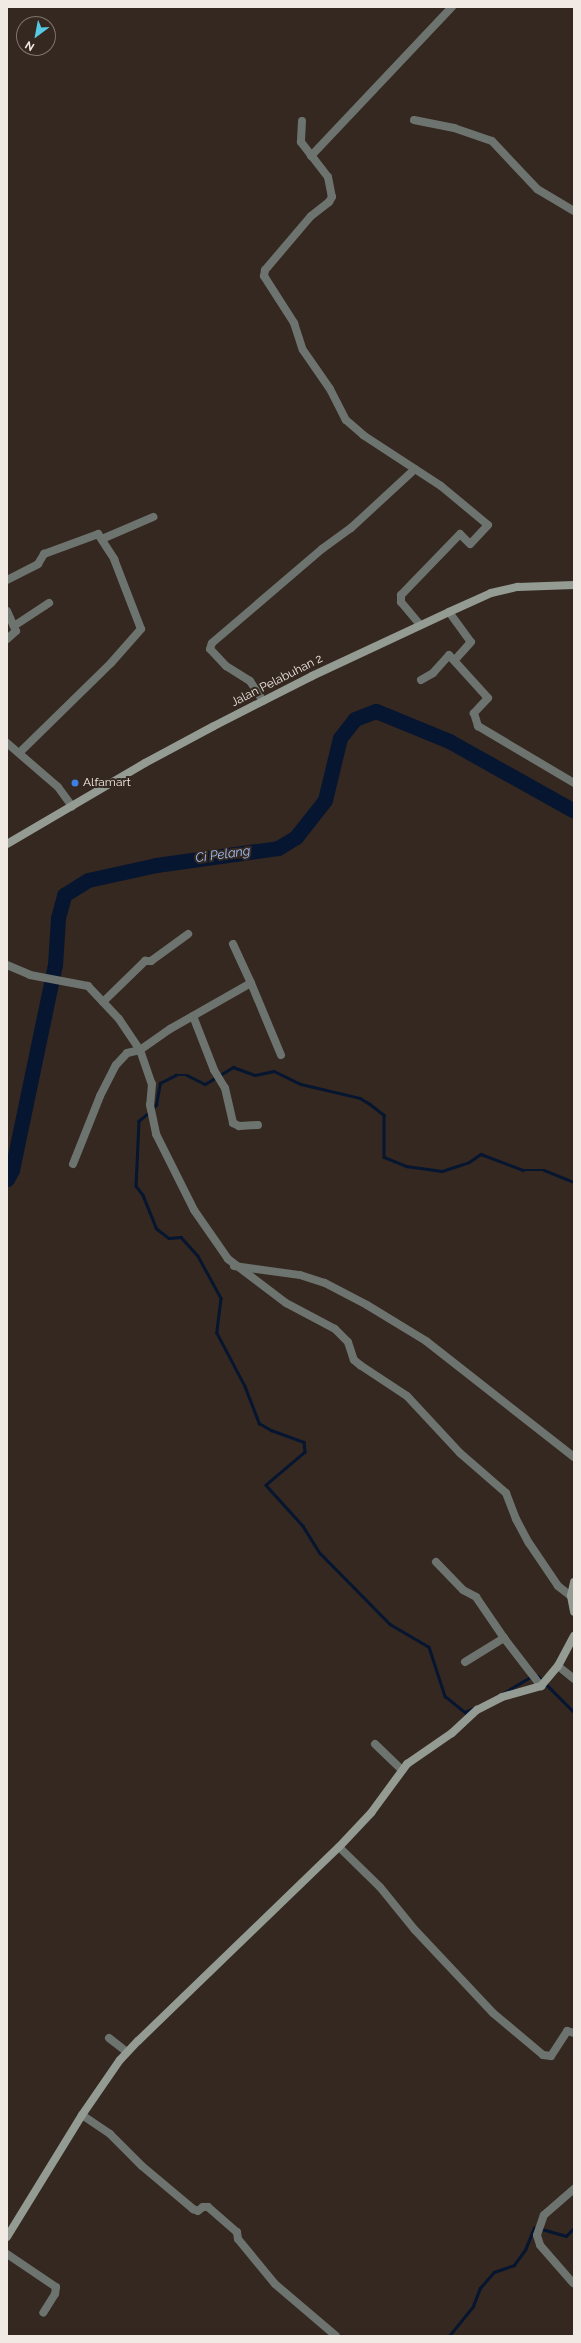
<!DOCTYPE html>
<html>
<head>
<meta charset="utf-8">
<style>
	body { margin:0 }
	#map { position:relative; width:581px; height:2343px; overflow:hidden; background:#342820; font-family:Raleway,sans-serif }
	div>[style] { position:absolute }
	.stream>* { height:2.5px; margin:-1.25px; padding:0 1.25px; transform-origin:1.25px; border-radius:1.25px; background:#061530 }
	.river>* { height:15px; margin:-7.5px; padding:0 7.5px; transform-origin:7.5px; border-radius:7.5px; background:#061530 }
	.street>* { height:8px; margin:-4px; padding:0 4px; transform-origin:4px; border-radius:4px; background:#6d736e }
	.secondary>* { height:8px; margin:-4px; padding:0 4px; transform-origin:4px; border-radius:4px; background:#939b93 }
	.dots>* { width:11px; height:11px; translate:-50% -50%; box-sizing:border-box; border:2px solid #342820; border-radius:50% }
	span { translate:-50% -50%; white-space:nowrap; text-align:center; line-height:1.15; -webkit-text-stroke:4px #342820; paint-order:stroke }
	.street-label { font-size:12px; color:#f1e9e4 }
	.poi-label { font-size:12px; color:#f1e9e4 }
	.left { translate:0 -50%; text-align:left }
	.water-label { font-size:13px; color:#9ec1f8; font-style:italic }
	.frame { position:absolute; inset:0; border:8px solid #f1e9e4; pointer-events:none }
	.north { position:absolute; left:16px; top:16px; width:40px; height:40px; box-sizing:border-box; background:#342820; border:1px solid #80756e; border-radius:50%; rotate:212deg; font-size:11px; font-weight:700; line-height:16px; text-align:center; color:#f1e9e4 }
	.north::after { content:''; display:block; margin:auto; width:14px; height:18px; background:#58c9e4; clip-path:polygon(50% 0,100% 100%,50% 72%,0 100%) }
</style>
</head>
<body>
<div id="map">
	<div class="stream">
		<div style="left:152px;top:1109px;width:6px;rotate:-45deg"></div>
		<div style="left:156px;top:1105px;width:22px;rotate:-80deg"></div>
		<div style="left:160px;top:1083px;width:18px;rotate:-27deg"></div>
		<div style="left:176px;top:1075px;width:11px"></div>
		<div style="left:187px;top:1075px;width:20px;rotate:27deg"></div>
		<div style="left:205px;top:1084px;width:33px;rotate:-31deg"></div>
		<div style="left:233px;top:1067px;width:23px;rotate:20deg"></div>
		<div style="left:255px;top:1075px;width:19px;rotate:-12deg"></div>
		<div style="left:274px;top:1071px;width:30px;rotate:26deg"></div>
		<div style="left:301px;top:1084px;width:61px;rotate:13.3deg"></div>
		<div style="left:360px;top:1098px;width:12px;rotate:31deg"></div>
		<div style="left:370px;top:1104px;width:18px;rotate:38deg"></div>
		<div style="left:384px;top:1115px;width:42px;rotate:90deg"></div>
		<div style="left:384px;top:1157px;width:24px;rotate:22deg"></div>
		<div style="left:406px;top:1166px;width:36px;rotate:8deg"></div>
		<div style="left:442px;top:1171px;width:28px;rotate:-18deg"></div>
		<div style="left:469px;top:1162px;width:14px;rotate:-34deg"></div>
		<div style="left:481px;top:1154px;width:45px;rotate:20.9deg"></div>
		<div style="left:523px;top:1170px;width:21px"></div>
		<div style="left:544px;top:1170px;width:32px;rotate:22deg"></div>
		<div style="left:149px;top:1113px;width:13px;rotate:141deg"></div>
		<div style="left:139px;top:1121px;width:65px;rotate:92.6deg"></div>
		<div style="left:136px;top:1186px;width:11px;rotate:52deg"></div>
		<div style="left:143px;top:1195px;width:35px;rotate:68deg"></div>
		<div style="left:156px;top:1228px;width:16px;rotate:38deg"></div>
		<div style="left:169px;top:1238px;width:12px;rotate:-5deg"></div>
		<div style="left:181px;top:1237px;width:25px;rotate:48deg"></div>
		<div style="left:198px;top:1256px;width:48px;rotate:61.3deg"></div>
		<div style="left:221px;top:1298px;width:35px;rotate:97deg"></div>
		<div style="left:217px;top:1333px;width:60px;rotate:62.2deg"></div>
		<div style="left:245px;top:1386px;width:40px;rotate:69deg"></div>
		<div style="left:259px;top:1423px;width:14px;rotate:30deg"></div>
		<div style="left:271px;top:1430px;width:35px;rotate:20deg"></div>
		<div style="left:304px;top:1442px;width:10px;rotate:84deg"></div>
		<div style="left:305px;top:1452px;width:51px;rotate:139.8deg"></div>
		<div style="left:266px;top:1485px;width:55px;rotate:47.9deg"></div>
		<div style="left:303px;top:1526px;width:32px;rotate:58deg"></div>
		<div style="left:320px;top:1553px;width:100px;rotate:45.4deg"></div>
		<div style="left:390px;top:1624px;width:45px;rotate:30.5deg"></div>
		<div style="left:429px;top:1647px;width:52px;rotate:71.9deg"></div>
		<div style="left:445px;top:1696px;width:26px;rotate:39deg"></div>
		<div style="left:465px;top:1712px;width:10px;rotate:-24deg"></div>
		<div style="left:538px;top:1676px;width:51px;rotate:45deg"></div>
		<div style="left:502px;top:1694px;width:35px;rotate:-31deg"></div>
		<div style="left:542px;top:2229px;width:25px;rotate:16deg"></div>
		<div style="left:566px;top:2236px;width:11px;rotate:-45deg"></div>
		<div style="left:449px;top:2336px;width:38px;rotate:-51deg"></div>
		<div style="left:473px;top:2306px;width:19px;rotate:-69deg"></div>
		<div style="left:480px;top:2288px;width:21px;rotate:-49deg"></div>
		<div style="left:494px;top:2272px;width:21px;rotate:-19deg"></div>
		<div style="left:514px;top:2265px;width:19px;rotate:-54deg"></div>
		<div style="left:525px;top:2250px;width:24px;rotate:-68deg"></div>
		<div style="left:534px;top:2228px;width:3px"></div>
	</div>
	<div class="river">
		<div style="left:7px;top:1179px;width:10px;rotate:-61deg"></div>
		<div style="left:12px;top:1170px;width:209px;rotate:-78.2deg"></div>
		<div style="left:55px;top:965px;width:47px;rotate:-86.3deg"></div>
		<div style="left:58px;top:918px;width:24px;rotate:-75deg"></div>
		<div style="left:64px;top:895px;width:28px;rotate:-32deg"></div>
		<div style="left:88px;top:880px;width:70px;rotate:-12.4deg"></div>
		<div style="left:156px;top:865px;width:123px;rotate:-7.9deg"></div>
		<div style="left:278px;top:848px;width:21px;rotate:-31deg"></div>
		<div style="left:296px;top:837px;width:47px;rotate:-51.9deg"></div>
		<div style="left:325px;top:800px;width:64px;rotate:-76.4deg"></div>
		<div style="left:340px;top:738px;width:24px;rotate:-52deg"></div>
		<div style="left:355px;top:719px;width:22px;rotate:-21deg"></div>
		<div style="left:376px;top:711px;width:79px;rotate:22.3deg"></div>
		<div style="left:449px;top:741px;width:143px;rotate:29.2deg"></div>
	</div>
	<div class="street">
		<div style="left:414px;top:120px;width:41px;rotate:11.3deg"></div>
		<div style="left:454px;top:128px;width:40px;rotate:18.9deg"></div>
		<div style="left:492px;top:141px;width:66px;rotate:46.8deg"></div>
		<div style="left:537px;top:189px;width:43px;rotate:30.7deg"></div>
		<div style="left:302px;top:121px;width:21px;rotate:93deg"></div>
		<div style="left:301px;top:142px;width:44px;rotate:52.4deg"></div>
		<div style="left:328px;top:177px;width:20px;rotate:79deg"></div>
		<div style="left:332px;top:197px;width:6px;rotate:121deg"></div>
		<div style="left:329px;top:202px;width:23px;rotate:142deg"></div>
		<div style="left:311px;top:216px;width:71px;rotate:130.4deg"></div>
		<div style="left:265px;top:270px;width:6px;rotate:99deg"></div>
		<div style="left:264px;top:276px;width:56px;rotate:57.4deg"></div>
		<div style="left:294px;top:323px;width:28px;rotate:72deg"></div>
		<div style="left:303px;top:350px;width:47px;rotate:55.3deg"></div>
		<div style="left:330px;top:389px;width:35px;rotate:63deg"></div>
		<div style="left:346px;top:420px;width:23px;rotate:41deg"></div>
		<div style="left:363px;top:435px;width:93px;rotate:33.2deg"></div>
		<div style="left:441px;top:486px;width:61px;rotate:39.7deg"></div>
		<div style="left:488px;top:525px;width:26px;rotate:133deg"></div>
		<div style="left:470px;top:544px;width:14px;rotate:-135deg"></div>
		<div style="left:460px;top:534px;width:85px;rotate:134deg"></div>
		<div style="left:401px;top:595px;width:7px;rotate:90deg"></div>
		<div style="left:401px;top:602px;width:30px;rotate:50deg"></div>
		<div style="left:311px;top:156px;width:205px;rotate:-46.6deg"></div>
		<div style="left:102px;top:539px;width:56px;rotate:-23.3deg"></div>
		<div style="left:7px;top:580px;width:35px;rotate:-27deg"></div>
		<div style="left:38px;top:564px;width:12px;rotate:-59deg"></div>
		<div style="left:44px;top:554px;width:58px;rotate:-20.3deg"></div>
		<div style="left:98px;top:534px;width:30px;rotate:57deg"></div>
		<div style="left:114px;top:559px;width:75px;rotate:68.9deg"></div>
		<div style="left:141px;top:629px;width:45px;rotate:131.4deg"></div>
		<div style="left:111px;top:663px;width:127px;rotate:135.6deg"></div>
		<div style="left:7px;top:611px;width:22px;rotate:66deg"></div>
		<div style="left:16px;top:631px;width:12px;rotate:138deg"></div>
		<div style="left:449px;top:612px;width:37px;rotate:54deg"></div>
		<div style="left:471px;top:642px;width:24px;rotate:132deg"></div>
		<div style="left:14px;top:626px;width:42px;rotate:-33.3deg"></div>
		<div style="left:421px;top:680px;width:14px;rotate:-30deg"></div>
		<div style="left:433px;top:673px;width:24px;rotate:-48deg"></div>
		<div style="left:449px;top:655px;width:58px;rotate:47.8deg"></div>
		<div style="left:488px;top:698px;width:21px;rotate:133deg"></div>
		<div style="left:474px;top:713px;width:14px;rotate:73deg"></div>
		<div style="left:478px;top:726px;width:112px;rotate:30.7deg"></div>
		<div style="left:263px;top:701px;width:24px;rotate:-123deg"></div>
		<div style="left:250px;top:681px;width:28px;rotate:-148deg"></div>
		<div style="left:226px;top:666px;width:23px;rotate:-133deg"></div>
		<div style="left:210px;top:649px;width:6px;rotate:-72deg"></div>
		<div style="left:212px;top:643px;width:145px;rotate:-40.5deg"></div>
		<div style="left:322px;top:549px;width:36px;rotate:-36deg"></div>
		<div style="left:351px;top:528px;width:87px;rotate:-42.7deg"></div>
		<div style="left:7px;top:743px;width:67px;rotate:40.8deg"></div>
		<div style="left:58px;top:787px;width:24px;rotate:54deg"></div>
		<div style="left:7px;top:965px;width:25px;rotate:23deg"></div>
		<div style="left:30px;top:975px;width:59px;rotate:10.7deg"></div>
		<div style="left:88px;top:986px;width:45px;rotate:46.8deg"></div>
		<div style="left:119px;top:1019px;width:37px;rotate:56deg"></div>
		<div style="left:140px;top:1050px;width:37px;rotate:-35deg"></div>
		<div style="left:170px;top:1029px;width:93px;rotate:-29.6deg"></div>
		<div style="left:251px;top:983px;width:43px;rotate:-114.8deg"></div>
		<div style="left:251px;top:983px;width:78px;rotate:67.4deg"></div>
		<div style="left:103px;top:1002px;width:59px;rotate:-44.3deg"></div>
		<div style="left:145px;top:961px;width:6px"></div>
		<div style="left:151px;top:961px;width:46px;rotate:-36.1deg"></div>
		<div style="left:193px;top:1016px;width:58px;rotate:68.7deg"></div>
		<div style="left:214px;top:1070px;width:21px;rotate:59deg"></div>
		<div style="left:225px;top:1088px;width:36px;rotate:77deg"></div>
		<div style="left:233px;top:1123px;width:7px;rotate:27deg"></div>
		<div style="left:239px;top:1126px;width:19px;rotate:-3deg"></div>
		<div style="left:73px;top:1164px;width:73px;rotate:-68.3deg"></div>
		<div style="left:100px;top:1096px;width:35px;rotate:-63deg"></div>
		<div style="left:116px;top:1065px;width:16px;rotate:-47deg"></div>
		<div style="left:127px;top:1053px;width:13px;rotate:-13deg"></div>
		<div style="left:140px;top:1050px;width:36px;rotate:71deg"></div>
		<div style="left:152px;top:1084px;width:21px;rotate:95deg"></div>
		<div style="left:150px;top:1105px;width:30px;rotate:78deg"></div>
		<div style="left:156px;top:1134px;width:85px;rotate:63.4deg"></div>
		<div style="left:194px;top:1210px;width:60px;rotate:55.2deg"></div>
		<div style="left:228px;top:1259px;width:73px;rotate:37.2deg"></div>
		<div style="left:286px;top:1303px;width:55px;rotate:28deg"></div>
		<div style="left:335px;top:1329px;width:18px;rotate:45deg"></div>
		<div style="left:348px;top:1342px;width:19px;rotate:72deg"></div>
		<div style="left:354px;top:1360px;width:8px;rotate:40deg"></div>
		<div style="left:360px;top:1365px;width:56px;rotate:33.4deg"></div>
		<div style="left:407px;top:1396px;width:78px;rotate:47.1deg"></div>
		<div style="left:460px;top:1453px;width:61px;rotate:41deg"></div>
		<div style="left:506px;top:1493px;width:28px;rotate:69deg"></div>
		<div style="left:516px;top:1519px;width:27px;rotate:62deg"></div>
		<div style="left:529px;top:1543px;width:52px;rotate:56deg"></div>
		<div style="left:558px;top:1586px;width:16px;rotate:38deg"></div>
		<div style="left:234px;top:1266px;width:67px;rotate:7.8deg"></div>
		<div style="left:300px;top:1275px;width:26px;rotate:18deg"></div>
		<div style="left:325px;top:1283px;width:47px;rotate:27.6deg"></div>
		<div style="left:367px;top:1305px;width:69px;rotate:31.4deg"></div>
		<div style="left:426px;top:1341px;width:188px;rotate:38.1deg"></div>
		<div style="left:436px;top:1562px;width:39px;rotate:46deg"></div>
		<div style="left:463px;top:1590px;width:15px;rotate:28deg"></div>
		<div style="left:476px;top:1597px;width:50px;rotate:55.7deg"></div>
		<div style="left:465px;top:1662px;width:46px;rotate:-31.6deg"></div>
		<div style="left:504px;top:1638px;width:61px;rotate:52.4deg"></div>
		<div style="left:558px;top:1666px;width:21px;rotate:39deg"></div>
		<div style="left:375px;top:1744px;width:37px;rotate:44deg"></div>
		<div style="left:339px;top:1847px;width:57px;rotate:44.3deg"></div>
		<div style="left:380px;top:1887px;width:55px;rotate:50.9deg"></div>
		<div style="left:415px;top:1930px;width:114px;rotate:46.8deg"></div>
		<div style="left:493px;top:2013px;width:65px;rotate:40deg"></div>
		<div style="left:543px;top:2055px;width:8px;rotate:7deg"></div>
		<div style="left:551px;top:2056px;width:30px;rotate:-57deg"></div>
		<div style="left:567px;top:2031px;width:7px;rotate:16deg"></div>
		<div style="left:109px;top:2038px;width:23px;rotate:38deg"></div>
		<div style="left:82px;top:2115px;width:34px;rotate:34deg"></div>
		<div style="left:110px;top:2134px;width:45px;rotate:45deg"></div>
		<div style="left:142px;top:2166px;width:67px;rotate:40.1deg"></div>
		<div style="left:193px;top:2209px;width:5px;rotate:22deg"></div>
		<div style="left:198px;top:2211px;width:6px;rotate:-39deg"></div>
		<div style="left:203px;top:2207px;width:5px"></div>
		<div style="left:208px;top:2207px;width:38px;rotate:41deg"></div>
		<div style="left:237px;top:2232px;width:7px;rotate:82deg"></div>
		<div style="left:238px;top:2239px;width:58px;rotate:50.6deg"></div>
		<div style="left:275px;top:2284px;width:80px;rotate:40.4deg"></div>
		<div style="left:7px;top:2254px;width:59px;rotate:34deg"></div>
		<div style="left:56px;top:2287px;width:7px;rotate:98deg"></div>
		<div style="left:55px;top:2294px;width:22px;rotate:122deg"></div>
		<div style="left:573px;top:2283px;width:50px;rotate:-131deg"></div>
		<div style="left:540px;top:2245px;width:10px;rotate:-107deg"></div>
		<div style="left:537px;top:2235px;width:21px;rotate:-71deg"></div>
		<div style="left:544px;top:2215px;width:40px;rotate:-41deg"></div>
	</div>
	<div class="secondary">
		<div style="left:7px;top:844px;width:160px;rotate:-30.4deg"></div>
		<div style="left:145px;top:763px;width:78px;rotate:-28.2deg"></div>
		<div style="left:214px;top:726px;width:110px;rotate:-27deg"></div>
		<div style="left:312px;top:676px;width:151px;rotate:-25deg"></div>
		<div style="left:449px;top:612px;width:46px;rotate:-24.3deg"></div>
		<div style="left:491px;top:593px;width:28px;rotate:-13deg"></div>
		<div style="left:518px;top:587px;width:56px;rotate:-2deg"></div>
		<div style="left:574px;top:1582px;width:14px;rotate:102deg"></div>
		<div style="left:571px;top:1596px;width:16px;rotate:79deg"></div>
		<div style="left:7px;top:2237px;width:143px;rotate:-58.4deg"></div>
		<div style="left:82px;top:2115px;width:67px;rotate:-55.4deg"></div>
		<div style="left:120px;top:2060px;width:26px;rotate:-47deg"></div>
		<div style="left:138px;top:2041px;width:279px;rotate:-44deg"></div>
		<div style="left:339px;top:1847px;width:47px;rotate:-46.7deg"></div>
		<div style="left:371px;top:1813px;width:61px;rotate:-53.7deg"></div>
		<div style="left:407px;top:1764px;width:55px;rotate:-34.6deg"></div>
		<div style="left:452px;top:1733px;width:34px;rotate:-43deg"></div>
		<div style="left:477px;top:1710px;width:28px;rotate:-27deg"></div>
		<div style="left:502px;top:1697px;width:41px;rotate:-15.8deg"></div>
		<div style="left:541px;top:1686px;width:26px;rotate:-50deg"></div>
		<div style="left:558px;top:1666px;width:34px;rotate:-62deg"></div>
	</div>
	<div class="dots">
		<div style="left:75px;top:783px;background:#3f7fe0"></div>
	</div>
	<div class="street-label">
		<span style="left:277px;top:681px;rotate:-27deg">Jalan Pelabuhan 2</span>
	</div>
	<div class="poi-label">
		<span class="left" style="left:83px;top:783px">Alfamart</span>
	</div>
	<div class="water-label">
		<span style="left:223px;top:855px;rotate:-8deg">Ci Pelang</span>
	</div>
	<div class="frame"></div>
	<div class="north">N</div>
</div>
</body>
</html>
